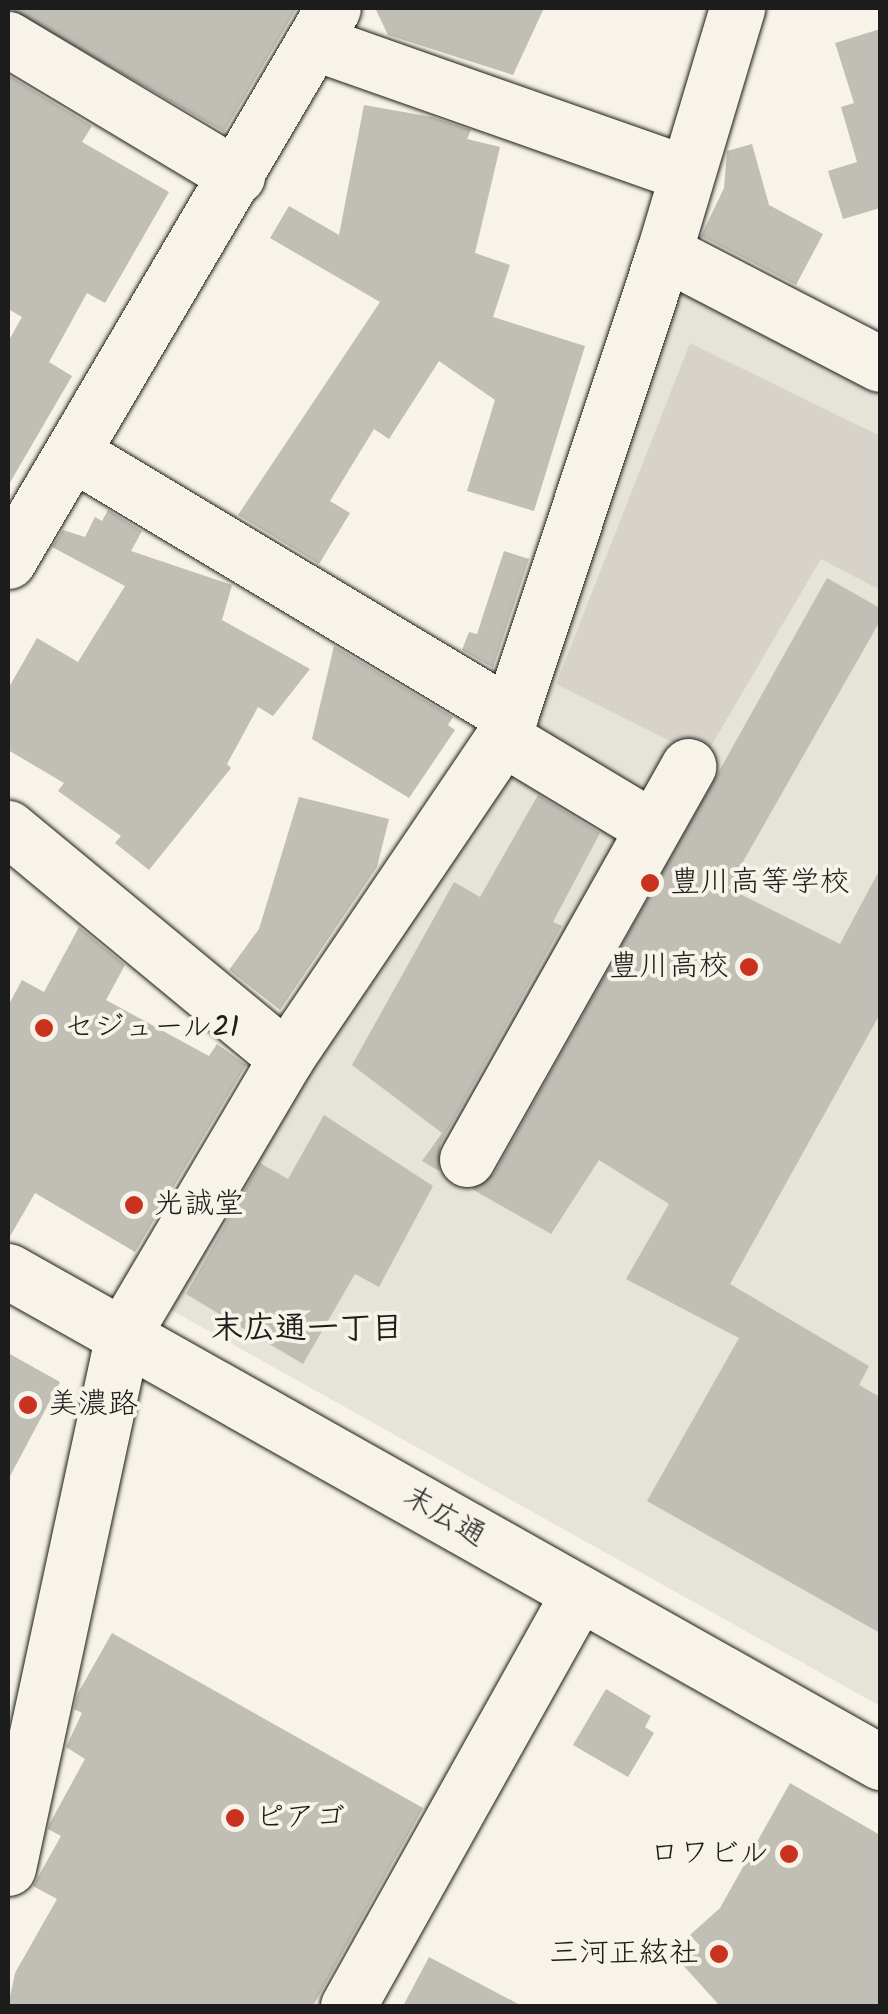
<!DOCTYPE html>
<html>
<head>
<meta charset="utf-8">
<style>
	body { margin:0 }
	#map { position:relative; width:888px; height:2014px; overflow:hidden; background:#f7f3e8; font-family:Kalam,"Klee One",sans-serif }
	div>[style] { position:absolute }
	.built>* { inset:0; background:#e6e3d9 }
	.green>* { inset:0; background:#d7d3cb }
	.building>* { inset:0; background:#c0beb5 }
	.roads { filter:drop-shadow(0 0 2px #1c1c1c) drop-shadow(0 0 2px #1c1c1c) }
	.minor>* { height:55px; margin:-27.5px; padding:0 27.5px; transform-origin:27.5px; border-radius:27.5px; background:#f7f3e8 }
	.dots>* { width:28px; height:28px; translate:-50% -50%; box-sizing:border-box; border:5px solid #f7f3e8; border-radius:50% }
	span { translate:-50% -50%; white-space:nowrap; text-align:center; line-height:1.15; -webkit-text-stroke:8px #f7f3e8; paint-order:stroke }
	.poi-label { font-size:30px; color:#1c1c1c }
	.left { translate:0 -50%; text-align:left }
	.right { translate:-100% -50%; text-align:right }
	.street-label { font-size:30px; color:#1c1c1c }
	.neighbourhood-label { font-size:32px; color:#1c1c1c; font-weight:700 }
	.frame { position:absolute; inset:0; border:10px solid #1c1c1c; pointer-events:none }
</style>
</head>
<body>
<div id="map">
	<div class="built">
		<div style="clip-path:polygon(680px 281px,880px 384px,880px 1706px,164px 1306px,523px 722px)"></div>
	</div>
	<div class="green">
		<div style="clip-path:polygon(690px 343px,880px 436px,880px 590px,821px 559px,704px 758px,556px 684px)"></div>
	</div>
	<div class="building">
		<div style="clip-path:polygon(8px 8px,297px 8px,224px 132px)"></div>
		<div style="clip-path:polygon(375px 8px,544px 8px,513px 75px,388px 35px)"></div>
		<div style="clip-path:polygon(880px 29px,880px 208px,843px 219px,828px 171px,857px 162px,841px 107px,854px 103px,835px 43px)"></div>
		<div style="clip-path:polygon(8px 75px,92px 126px,82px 142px,169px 192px,105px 303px,87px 293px,49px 362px,72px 376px,8px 486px,8px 342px,22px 317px,8px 309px)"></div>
		<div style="clip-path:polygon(364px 105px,432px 117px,471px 130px,467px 139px,500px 147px,475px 253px,510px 265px,493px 317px,585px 346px,534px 511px,467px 491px,495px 400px,439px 361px,389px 439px,374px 429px,330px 501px,350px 513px,319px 564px,238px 515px,380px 302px,270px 238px,289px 206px,339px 235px)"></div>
		<div style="clip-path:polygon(752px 144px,769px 205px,823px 234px,796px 285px,701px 236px,724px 188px,727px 151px)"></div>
		<div style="clip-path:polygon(108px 510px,142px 531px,131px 551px,232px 585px,222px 620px,310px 669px,273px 716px,258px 707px,227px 764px,231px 768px,149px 870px,115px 843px,121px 836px,58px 791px,64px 783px,8px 750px,8px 689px,37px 638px,78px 662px,125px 586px,52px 547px,63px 530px,85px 537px,95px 517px,102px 521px)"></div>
		<div style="clip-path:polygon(504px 551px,529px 559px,493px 668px,462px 650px,469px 632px,477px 634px)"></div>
		<div style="clip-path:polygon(827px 578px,880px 608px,880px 621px,728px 888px,840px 944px,880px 869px,880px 1014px,730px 1284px,869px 1366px,859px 1385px,880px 1397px,880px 1633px,647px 1501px,739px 1338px,626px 1279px,669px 1204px,599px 1160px,551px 1234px,472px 1189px,494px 1174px)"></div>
		<div style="clip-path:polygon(334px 646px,453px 717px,448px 725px,455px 730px,409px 798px,312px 739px)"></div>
		<div style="clip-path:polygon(538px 795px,600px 833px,553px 922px,562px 926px,440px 1144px,439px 1171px,422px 1161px,442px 1133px,352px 1065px,454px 882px,480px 897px)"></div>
		<div style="clip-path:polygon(299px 797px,389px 819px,377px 867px,280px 1010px,229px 970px,259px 929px)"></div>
		<div style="clip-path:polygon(79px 927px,125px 965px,106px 1000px,209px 1056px,217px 1044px,246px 1065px,135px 1252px,35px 1193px,8px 1240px,8px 1006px,22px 980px,44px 992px)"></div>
		<div style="clip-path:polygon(324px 1115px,433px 1186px,379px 1287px,355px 1274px,303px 1364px,186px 1294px,260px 1163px,288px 1179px)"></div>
		<div style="clip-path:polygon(8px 1353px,60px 1382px,8px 1480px)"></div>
		<div style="clip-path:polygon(112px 1633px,423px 1808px,313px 2006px,8px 2006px,15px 1973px,57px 1899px,33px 1886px,61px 1836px,48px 1829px,50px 1823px,85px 1759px,66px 1747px,82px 1713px,74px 1709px,78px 1693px)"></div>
		<div style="clip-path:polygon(606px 1689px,651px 1716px,645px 1727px,654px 1733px,628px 1777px,573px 1745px)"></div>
		<div style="clip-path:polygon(790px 1783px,880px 1835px,880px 2006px,720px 2006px,681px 1963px,700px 1946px,690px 1935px,720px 1908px)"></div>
		<div style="clip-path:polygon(429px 1957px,522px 2006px,403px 2006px)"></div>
	</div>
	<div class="roads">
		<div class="minor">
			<div style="left:8px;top:39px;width:267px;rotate:30.9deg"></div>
			<div style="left:316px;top:43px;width:389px;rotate:19.4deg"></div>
			<div style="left:664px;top:252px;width:243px;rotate:27.4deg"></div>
			<div style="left:73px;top:453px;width:510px;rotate:30.94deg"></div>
			<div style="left:8px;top:561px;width:641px;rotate:-59.56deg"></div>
			<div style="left:503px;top:738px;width:175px;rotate:31deg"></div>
			<div style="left:8px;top:828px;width:361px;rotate:39.6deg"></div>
			<div style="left:467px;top:1159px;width:451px;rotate:-60.6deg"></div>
			<div style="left:8px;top:1271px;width:1001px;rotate:29.38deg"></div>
			<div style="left:8px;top:1868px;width:546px;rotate:-77.85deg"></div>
			<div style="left:123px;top:1334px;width:321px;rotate:-59.4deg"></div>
			<div style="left:286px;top:1058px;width:387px;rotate:-55.9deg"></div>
			<div style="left:503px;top:737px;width:511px;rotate:-71.64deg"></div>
			<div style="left:664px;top:252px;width:255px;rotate:-73.3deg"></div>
			<div style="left:348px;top:2006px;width:471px;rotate:-60.8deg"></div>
		</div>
	</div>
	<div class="dots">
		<div style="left:650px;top:883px;background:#c8321e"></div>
		<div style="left:749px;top:967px;background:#c8321e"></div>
		<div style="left:44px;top:1028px;background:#c8321e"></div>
		<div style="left:134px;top:1205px;background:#c8321e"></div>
		<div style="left:28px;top:1405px;background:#c8321e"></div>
		<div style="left:235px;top:1818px;background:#c8321e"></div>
		<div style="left:789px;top:1854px;background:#c8321e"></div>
		<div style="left:719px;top:1954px;background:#c8321e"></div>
	</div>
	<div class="poi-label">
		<span class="left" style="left:670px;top:883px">豊川高等学校</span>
		<span class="right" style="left:729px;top:967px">豊川高校</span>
		<span class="left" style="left:64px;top:1028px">セジュール21</span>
		<span class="left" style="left:154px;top:1205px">光誠堂</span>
		<span class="left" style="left:48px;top:1405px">美濃路</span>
		<span class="left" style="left:255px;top:1818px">ピアゴ</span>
		<span class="right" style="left:769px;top:1854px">ロワビル</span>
		<span class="right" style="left:699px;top:1954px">三河正絃社</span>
	</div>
	<div class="street-label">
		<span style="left:444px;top:1517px;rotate:30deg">末広通</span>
	</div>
	<div class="neighbourhood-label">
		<span style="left:307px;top:1330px">末広通一丁目</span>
	</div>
	<div class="frame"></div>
</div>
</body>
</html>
